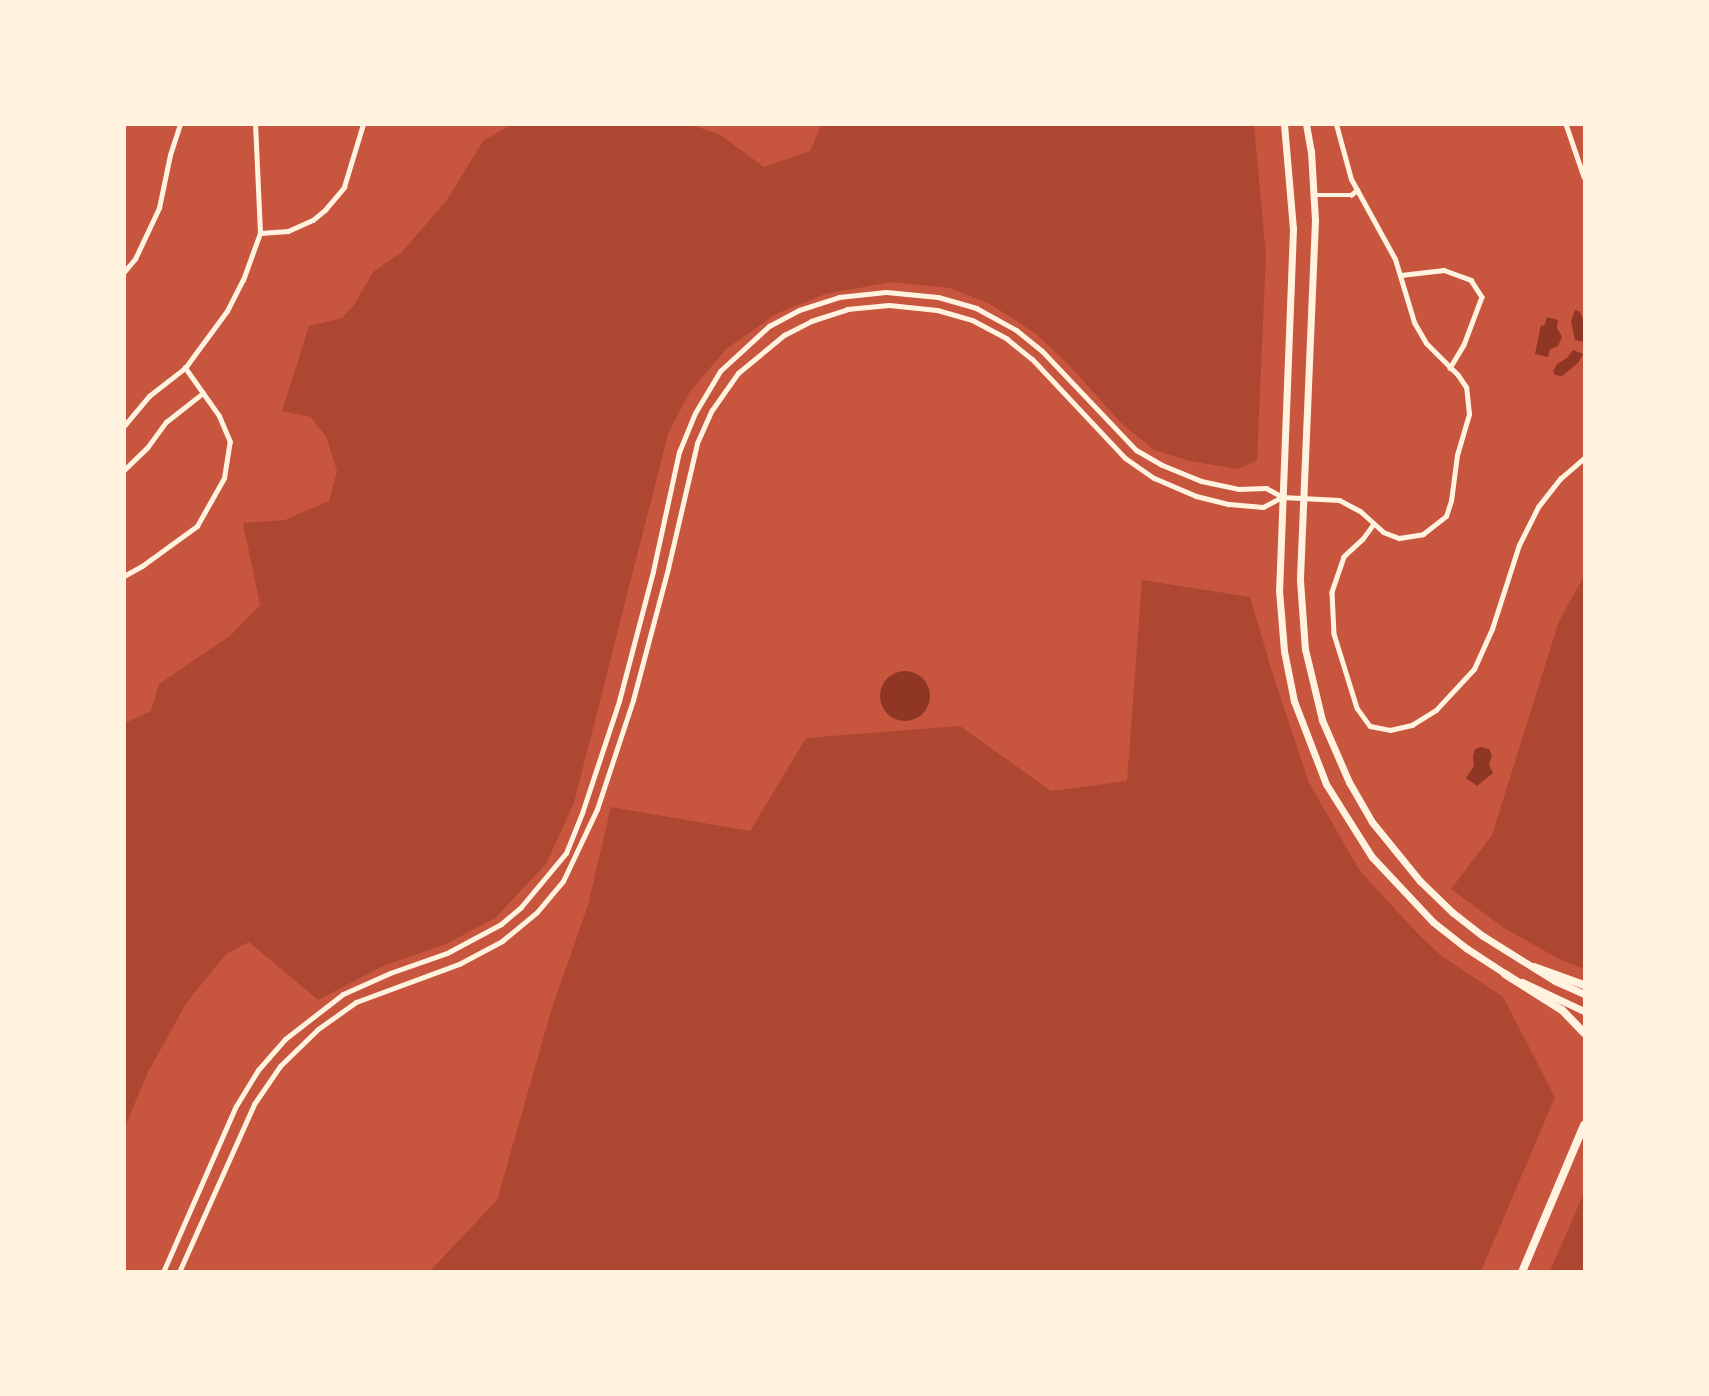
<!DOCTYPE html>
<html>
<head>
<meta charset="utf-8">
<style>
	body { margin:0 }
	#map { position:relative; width:1709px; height:1396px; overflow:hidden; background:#c8553d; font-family:"Space Grotesk",sans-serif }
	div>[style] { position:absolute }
	.green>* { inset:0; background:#ae4732 }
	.water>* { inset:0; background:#8f3625 }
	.round { border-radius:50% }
	.minor>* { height:4.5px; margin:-2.25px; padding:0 2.25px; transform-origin:2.25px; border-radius:2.25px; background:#fff3e0 }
	.tertiary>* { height:5px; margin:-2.5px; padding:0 2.5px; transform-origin:2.5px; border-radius:2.5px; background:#fff3e0 }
	.primary>* { height:7px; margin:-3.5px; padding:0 3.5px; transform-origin:3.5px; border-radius:3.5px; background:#fff3e0 }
	.trunk>* { height:8px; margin:-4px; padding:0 4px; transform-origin:4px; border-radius:4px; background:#fff3e0 }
	span { translate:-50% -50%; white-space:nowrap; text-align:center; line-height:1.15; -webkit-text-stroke:6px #fff3e0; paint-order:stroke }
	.frame { position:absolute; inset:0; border:126px solid #fff3e0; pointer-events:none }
</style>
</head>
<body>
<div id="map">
	<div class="green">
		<div style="clip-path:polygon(511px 125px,691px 125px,719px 134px,764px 167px,810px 151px,821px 125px,1254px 125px,1266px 256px,1257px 460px,1238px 469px,1190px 461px,1154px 450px,1120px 422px,1069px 365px,1035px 333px,990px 304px,950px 288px,892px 282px,825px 294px,776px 314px,726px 349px,689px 393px,668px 434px,574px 803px,546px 864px,495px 918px,446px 944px,383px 966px,318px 1000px,249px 942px,226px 954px,187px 1002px,148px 1072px,125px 1127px,125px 723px,151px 711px,159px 684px,231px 635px,260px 605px,243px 523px,285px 520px,329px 501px,337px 471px,326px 436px,310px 417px,282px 411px,309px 326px,342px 318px,354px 305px,373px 272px,402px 252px,447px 200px,483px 141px)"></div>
		<div style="clip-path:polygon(1584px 576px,1584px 969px,1561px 960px,1504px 928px,1451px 889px,1492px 835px,1559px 621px)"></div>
		<div style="clip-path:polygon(1142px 580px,1250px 597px,1274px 678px,1309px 783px,1360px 871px,1420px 936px,1443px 957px,1503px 997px,1555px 1097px,1481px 1271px,430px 1271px,497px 1200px,551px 1011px,588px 905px,611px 807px,750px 831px,806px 738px,960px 726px,1051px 791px,1127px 781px)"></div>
		<div style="clip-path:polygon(1584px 1193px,1584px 1271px,1550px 1271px)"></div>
	</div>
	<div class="water">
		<div style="clip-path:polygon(1575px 310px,1580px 312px,1584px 321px,1584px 342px,1575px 340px,1571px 321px)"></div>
		<div style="clip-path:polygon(1547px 317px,1558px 320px,1557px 328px,1562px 337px,1558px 346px,1550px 349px,1548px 357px,1535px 354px,1541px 325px,1544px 326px)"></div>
		<div style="clip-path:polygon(1573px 350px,1583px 354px,1578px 363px,1562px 376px,1555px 375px,1553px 371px,1557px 364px,1567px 358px)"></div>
		<div class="round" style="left:880px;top:671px;width:50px;height:50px"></div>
		<div style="clip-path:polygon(1481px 747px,1489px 749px,1492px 755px,1489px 765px,1493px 773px,1477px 786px,1466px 778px,1474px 766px,1473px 756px,1475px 749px)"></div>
	</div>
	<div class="minor">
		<div style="left:1566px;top:124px;width:56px;rotate:71.2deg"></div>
		<div style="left:1313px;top:195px;width:38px"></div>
		<div style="left:1351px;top:195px;width:8px;rotate:-40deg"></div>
		<div style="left:260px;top:233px;width:28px;rotate:-4deg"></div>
		<div style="left:288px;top:231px;width:27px;rotate:-24deg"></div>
		<div style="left:313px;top:220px;width:16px;rotate:-40deg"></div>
		<div style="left:325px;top:210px;width:30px;rotate:-50deg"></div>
		<div style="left:344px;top:187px;width:66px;rotate:-73.2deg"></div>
		<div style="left:124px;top:272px;width:17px;rotate:-50deg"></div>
		<div style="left:135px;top:259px;width:56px;rotate:-64.8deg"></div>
		<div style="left:159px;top:208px;width:54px;rotate:-78.3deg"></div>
		<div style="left:170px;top:155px;width:33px;rotate:-72deg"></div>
		<div style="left:1401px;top:275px;width:43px;rotate:-6.6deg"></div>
		<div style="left:1444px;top:270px;width:29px;rotate:20deg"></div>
		<div style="left:1471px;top:280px;width:20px;rotate:57deg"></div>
		<div style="left:1482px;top:297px;width:51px;rotate:110.6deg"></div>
		<div style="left:1464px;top:345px;width:27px;rotate:121deg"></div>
		<div style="left:124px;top:426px;width:39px;rotate:-50deg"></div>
		<div style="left:149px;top:396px;width:46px;rotate:-37.9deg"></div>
		<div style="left:185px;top:368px;width:71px;rotate:-53.6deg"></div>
		<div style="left:227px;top:311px;width:35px;rotate:-63deg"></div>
		<div style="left:243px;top:280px;width:50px;rotate:-70.1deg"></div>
		<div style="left:260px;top:233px;width:109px;rotate:-92.6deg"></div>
		<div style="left:124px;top:470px;width:32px;rotate:-44deg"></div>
		<div style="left:147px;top:448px;width:32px;rotate:-54deg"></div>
		<div style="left:166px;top:422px;width:47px;rotate:-38.1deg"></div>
		<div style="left:1374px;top:524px;width:19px;rotate:126deg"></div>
		<div style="left:1363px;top:539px;width:26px;rotate:137deg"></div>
		<div style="left:1344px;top:557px;width:37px;rotate:109deg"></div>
		<div style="left:1332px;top:592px;width:42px;rotate:87.3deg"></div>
		<div style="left:1334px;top:634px;width:77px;rotate:72.7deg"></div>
		<div style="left:1357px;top:708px;width:22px;rotate:54deg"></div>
		<div style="left:1370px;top:726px;width:20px;rotate:11deg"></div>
		<div style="left:1390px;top:730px;width:23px;rotate:-13deg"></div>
		<div style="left:1412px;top:725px;width:28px;rotate:-32deg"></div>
		<div style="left:1436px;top:710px;width:56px;rotate:-47.2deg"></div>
		<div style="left:1474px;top:669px;width:44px;rotate:-65.8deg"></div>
		<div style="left:1492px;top:629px;width:88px;rotate:-72.2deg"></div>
		<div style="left:1519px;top:545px;width:42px;rotate:-63.4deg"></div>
		<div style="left:1538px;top:507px;width:36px;rotate:-52deg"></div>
		<div style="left:1560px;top:479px;width:32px;rotate:-41deg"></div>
		<div style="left:124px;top:576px;width:21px;rotate:-29deg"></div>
		<div style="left:142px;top:566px;width:68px;rotate:-36deg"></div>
		<div style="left:197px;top:526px;width:55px;rotate:-60.6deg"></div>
		<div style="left:224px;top:478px;width:36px;rotate:-81deg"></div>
		<div style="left:230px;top:442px;width:28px;rotate:-113deg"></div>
		<div style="left:219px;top:416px;width:59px;rotate:-125.3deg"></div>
	</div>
	<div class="tertiary">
		<div style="left:163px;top:1272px;width:181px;rotate:-66.3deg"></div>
		<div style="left:236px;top:1106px;width:42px;rotate:-58.6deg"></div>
		<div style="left:258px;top:1070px;width:41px;rotate:-48.9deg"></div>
		<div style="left:285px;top:1039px;width:73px;rotate:-37.8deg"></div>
		<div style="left:343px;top:994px;width:51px;rotate:-24.1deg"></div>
		<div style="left:390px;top:973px;width:60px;rotate:-19.3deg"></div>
		<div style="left:447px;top:953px;width:61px;rotate:-28.2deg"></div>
		<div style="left:501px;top:924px;width:26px;rotate:-40deg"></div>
		<div style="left:521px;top:907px;width:70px;rotate:-50.2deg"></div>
		<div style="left:566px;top:853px;width:43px;rotate:-68.2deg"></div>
		<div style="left:582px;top:813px;width:118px;rotate:-71.7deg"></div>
		<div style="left:619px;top:701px;width:134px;rotate:-75.3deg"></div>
		<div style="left:653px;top:571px;width:122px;rotate:-77.7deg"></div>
		<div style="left:679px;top:452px;width:42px;rotate:-67.7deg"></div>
		<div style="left:695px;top:413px;width:49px;rotate:-59.2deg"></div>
		<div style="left:720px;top:371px;width:67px;rotate:-42.6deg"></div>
		<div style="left:769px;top:326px;width:34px;rotate:-28deg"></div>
		<div style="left:799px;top:310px;width:42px;rotate:-18deg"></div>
		<div style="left:839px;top:297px;width:47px;rotate:-6.1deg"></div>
		<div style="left:886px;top:292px;width:52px;rotate:5.5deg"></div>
		<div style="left:938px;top:297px;width:40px;rotate:16deg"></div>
		<div style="left:976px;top:308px;width:46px;rotate:28.8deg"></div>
		<div style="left:1016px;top:330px;width:33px;rotate:39deg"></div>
		<div style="left:1042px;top:351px;width:137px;rotate:46.5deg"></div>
		<div style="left:1136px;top:450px;width:30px;rotate:30deg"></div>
		<div style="left:1162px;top:465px;width:42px;rotate:22.3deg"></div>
		<div style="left:1201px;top:481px;width:38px;rotate:12deg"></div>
		<div style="left:1238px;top:489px;width:28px;rotate:-2deg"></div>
		<div style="left:1266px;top:488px;width:18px;rotate:29deg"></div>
		<div style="left:1282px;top:497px;width:57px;rotate:3deg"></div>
		<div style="left:1339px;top:500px;width:24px;rotate:28deg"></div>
		<div style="left:1360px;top:511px;width:31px;rotate:42deg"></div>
		<div style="left:1383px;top:532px;width:17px;rotate:21deg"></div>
		<div style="left:1399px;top:538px;width:24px;rotate:-9deg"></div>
		<div style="left:1423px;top:534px;width:29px;rotate:-38deg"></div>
		<div style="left:1446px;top:516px;width:16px;rotate:-72deg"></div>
		<div style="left:1451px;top:501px;width:46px;rotate:-82.6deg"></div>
		<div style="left:1457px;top:455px;width:43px;rotate:-73.7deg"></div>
		<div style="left:1469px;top:414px;width:27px;rotate:-96deg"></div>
		<div style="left:1466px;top:387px;width:14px;rotate:-124deg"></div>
		<div style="left:1458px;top:375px;width:45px;rotate:-135deg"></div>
		<div style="left:1426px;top:343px;width:24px;rotate:-120deg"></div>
		<div style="left:1414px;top:322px;width:66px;rotate:-106.8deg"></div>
		<div style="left:1395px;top:259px;width:91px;rotate:-118.8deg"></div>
		<div style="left:1351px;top:179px;width:57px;rotate:-105.3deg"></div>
		<div style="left:179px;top:1272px;width:184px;rotate:-65.9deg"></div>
		<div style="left:254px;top:1104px;width:46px;rotate:-55.6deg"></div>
		<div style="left:280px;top:1066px;width:53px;rotate:-44.2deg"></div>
		<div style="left:318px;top:1029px;width:47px;rotate:-35.4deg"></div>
		<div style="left:356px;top:1002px;width:110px;rotate:-20.3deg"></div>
		<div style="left:459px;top:964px;width:49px;rotate:-28.1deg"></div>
		<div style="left:502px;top:941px;width:45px;rotate:-39.6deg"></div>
		<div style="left:537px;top:912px;width:40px;rotate:-50deg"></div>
		<div style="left:563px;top:881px;width:80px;rotate:-64.7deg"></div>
		<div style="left:597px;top:809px;width:115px;rotate:-71.7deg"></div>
		<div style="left:633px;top:700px;width:137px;rotate:-75.1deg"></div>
		<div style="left:668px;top:568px;width:128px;rotate:-76.9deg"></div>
		<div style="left:697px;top:443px;width:36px;rotate:-66deg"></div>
		<div style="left:712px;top:410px;width:45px;rotate:-54.9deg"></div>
		<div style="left:738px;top:373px;width:60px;rotate:-39.6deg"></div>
		<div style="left:784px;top:335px;width:30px;rotate:-27deg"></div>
		<div style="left:811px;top:321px;width:38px;rotate:-18deg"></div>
		<div style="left:847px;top:309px;width:42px;rotate:-5.4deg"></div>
		<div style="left:889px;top:305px;width:48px;rotate:5.9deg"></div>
		<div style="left:937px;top:310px;width:36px;rotate:16deg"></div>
		<div style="left:972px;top:320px;width:40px;rotate:28deg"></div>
		<div style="left:1007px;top:339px;width:32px;rotate:39deg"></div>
		<div style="left:1032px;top:359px;width:136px;rotate:46.8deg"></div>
		<div style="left:1125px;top:458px;width:35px;rotate:35deg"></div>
		<div style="left:1154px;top:478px;width:46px;rotate:23.2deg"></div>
		<div style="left:1196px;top:496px;width:34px;rotate:14deg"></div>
		<div style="left:1229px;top:504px;width:34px;rotate:5deg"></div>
		<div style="left:1263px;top:507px;width:21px;rotate:-28deg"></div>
	</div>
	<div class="primary">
		<div style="left:1284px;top:124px;width:105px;rotate:85.1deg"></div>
		<div style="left:1293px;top:229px;width:361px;rotate:92.2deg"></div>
		<div style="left:1279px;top:590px;width:61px;rotate:85.3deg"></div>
		<div style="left:1284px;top:651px;width:51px;rotate:78.7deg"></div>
		<div style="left:1294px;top:701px;width:89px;rotate:68.9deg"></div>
		<div style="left:1326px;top:784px;width:86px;rotate:57.8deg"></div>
		<div style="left:1372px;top:857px;width:89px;rotate:46.8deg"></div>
		<div style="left:1433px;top:922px;width:42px;rotate:38.2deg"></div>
		<div style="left:1466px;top:948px;width:51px;rotate:33.1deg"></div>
		<div style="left:1306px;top:124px;width:27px;rotate:80deg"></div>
		<div style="left:1311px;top:151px;width:69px;rotate:86.7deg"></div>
		<div style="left:1315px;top:220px;width:360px;rotate:92.4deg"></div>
		<div style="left:1300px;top:580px;width:69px;rotate:85.9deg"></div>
		<div style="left:1305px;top:649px;width:73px;rotate:76.5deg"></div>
		<div style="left:1322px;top:720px;width:68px;rotate:66.5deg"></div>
		<div style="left:1349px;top:782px;width:46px;rotate:60.1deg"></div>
		<div style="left:1372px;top:822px;width:76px;rotate:50.9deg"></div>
		<div style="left:1420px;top:881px;width:45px;rotate:44.1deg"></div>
		<div style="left:1452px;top:912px;width:39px;rotate:38deg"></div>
		<div style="left:1483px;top:936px;width:85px;rotate:32deg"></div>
		<div style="left:1555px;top:981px;width:32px;rotate:24deg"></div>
		<div style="left:1522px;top:982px;width:68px;rotate:25.1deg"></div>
	</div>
	<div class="trunk">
		<div style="left:1534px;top:967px;width:53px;rotate:19.8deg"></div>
		<div style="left:1505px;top:974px;width:67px;rotate:32.3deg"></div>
		<div style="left:1562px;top:1010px;width:32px;rotate:46deg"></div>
		<div style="left:1522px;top:1272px;width:160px;rotate:-67.1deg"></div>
	</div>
	<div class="frame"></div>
</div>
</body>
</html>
